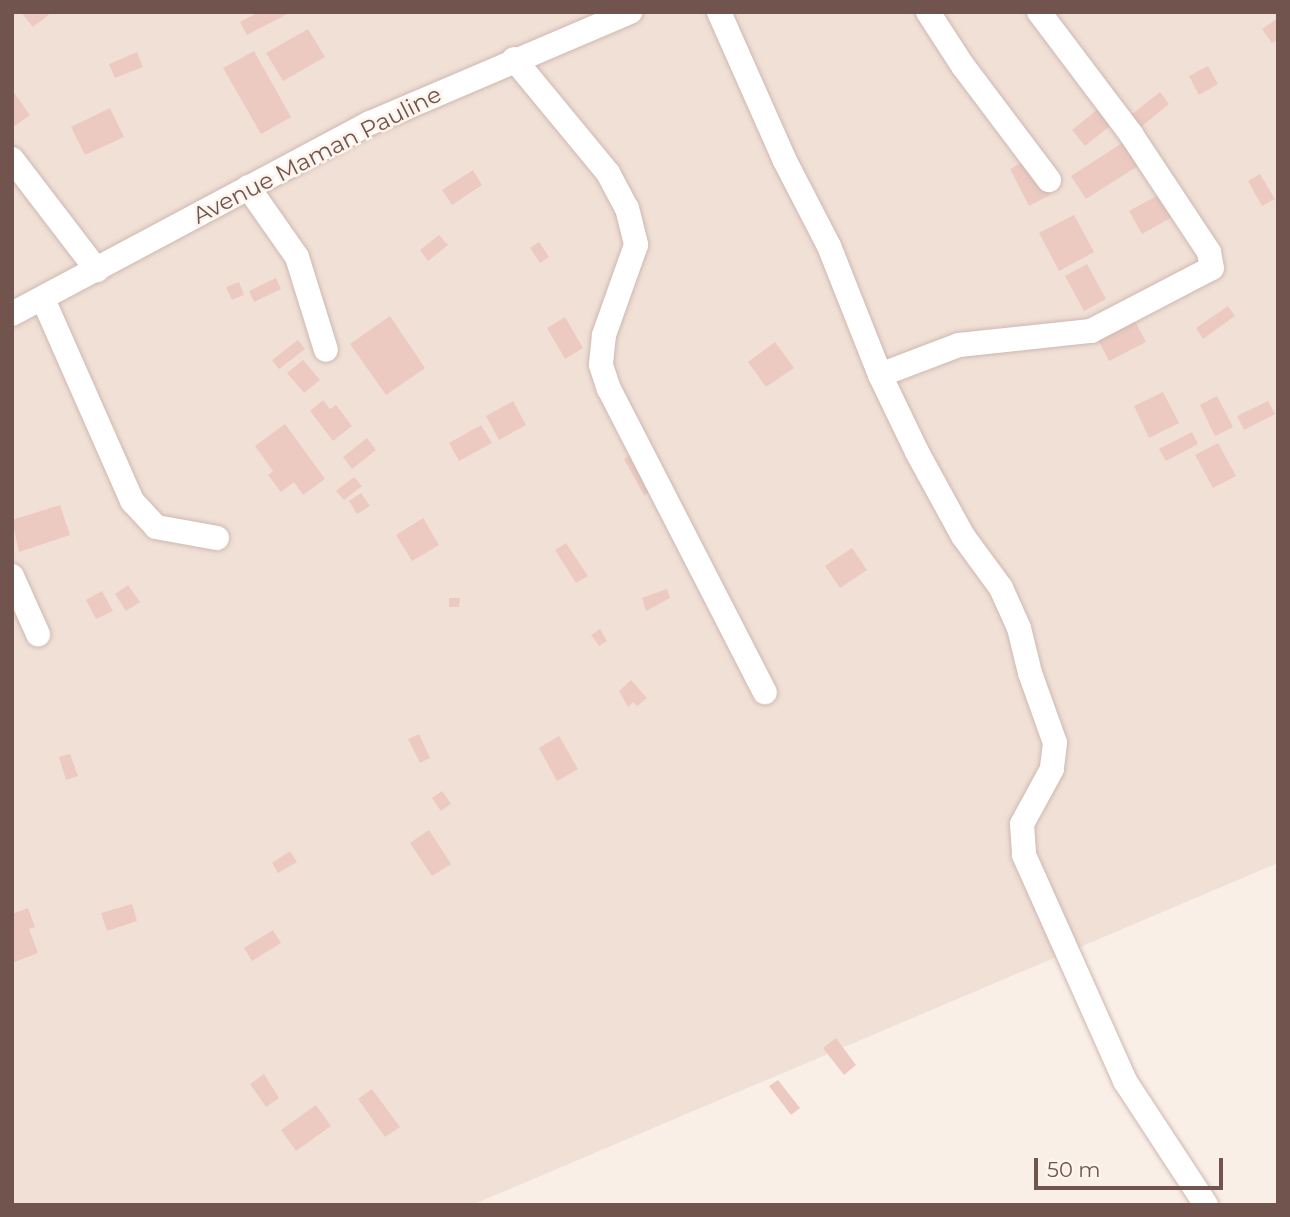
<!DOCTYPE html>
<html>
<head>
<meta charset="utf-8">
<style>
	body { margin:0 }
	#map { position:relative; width:1290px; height:1217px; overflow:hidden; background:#faefe7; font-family:Montserrat,sans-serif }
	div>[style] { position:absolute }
	.residential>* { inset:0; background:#f1e0d6 }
	.building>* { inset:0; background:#eccac1 }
	.roads { filter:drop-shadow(0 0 2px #cdb8b1) drop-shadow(0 0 2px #cdb8b1) }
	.minor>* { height:24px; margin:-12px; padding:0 12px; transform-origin:12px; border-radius:12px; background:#fff }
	span { translate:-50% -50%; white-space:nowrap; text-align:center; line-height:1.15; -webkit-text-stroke:5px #fdf4ed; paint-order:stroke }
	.street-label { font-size:23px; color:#71544e }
	.frame { position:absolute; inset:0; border:14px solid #71544e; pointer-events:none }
	.scale { position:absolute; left:1034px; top:1158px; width:189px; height:32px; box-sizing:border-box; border:4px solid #71544e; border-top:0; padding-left:9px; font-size:21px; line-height:24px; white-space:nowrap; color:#71544e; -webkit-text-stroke:5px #fdf4ed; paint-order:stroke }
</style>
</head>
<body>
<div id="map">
	<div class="residential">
		<div style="clip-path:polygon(12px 12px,1278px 12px,1278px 863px,472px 1205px,12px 1205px)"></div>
	</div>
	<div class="building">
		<div style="clip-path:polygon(26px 12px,52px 12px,33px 27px,23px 15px)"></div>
		<div style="clip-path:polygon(259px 12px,291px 12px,247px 35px,240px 22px)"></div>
		<div style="clip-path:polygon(1278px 18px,1278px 40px,1272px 43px,1262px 29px)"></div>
		<div style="clip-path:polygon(308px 29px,325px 57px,283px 81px,266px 53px)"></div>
		<div style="clip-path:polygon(254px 51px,291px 117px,261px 134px,223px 68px)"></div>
		<div style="clip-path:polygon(137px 52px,143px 67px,115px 78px,109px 64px)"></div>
		<div style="clip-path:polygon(1208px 66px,1218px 84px,1199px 95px,1189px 76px)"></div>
		<div style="clip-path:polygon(12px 90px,30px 115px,15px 126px,12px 121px)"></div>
		<div style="clip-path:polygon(1160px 92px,1169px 104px,1141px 127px,1131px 115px)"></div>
		<div style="clip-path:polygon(1102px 106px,1115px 122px,1085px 146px,1072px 130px)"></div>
		<div style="clip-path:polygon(110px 108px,124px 137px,85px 155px,71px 127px)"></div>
		<div style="clip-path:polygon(1130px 138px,1144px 162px,1086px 199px,1071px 176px)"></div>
		<div style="clip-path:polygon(1030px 158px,1050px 195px,1029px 206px,1010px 169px)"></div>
		<div style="clip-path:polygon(473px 170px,482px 185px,452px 205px,442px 190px)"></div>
		<div style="clip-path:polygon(1260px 174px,1275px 199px,1262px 206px,1248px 181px)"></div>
		<div style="clip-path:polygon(1162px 193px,1174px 216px,1142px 234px,1129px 211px)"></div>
		<div style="clip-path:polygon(1074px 215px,1094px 252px,1059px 271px,1039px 233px)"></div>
		<div style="clip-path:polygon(439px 235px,448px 245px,428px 261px,420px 250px)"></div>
		<div style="clip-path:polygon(539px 242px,549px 257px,540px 263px,530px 248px)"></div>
		<div style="clip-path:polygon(1087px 264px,1106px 299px,1084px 311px,1065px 276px)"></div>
		<div style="clip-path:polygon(276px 278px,281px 289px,254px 302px,249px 291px)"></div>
		<div style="clip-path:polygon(239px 282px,244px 295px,232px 300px,226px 287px)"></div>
		<div style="clip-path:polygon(1228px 306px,1235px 316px,1203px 339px,1196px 328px)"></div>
		<div style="clip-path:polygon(390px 316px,425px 368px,386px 395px,350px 344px)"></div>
		<div style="clip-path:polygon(565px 317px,583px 348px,565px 359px,547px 328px)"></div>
		<div style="clip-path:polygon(1135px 321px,1146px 342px,1109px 361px,1098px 340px)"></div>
		<div style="clip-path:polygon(298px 340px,305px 349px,279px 369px,272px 360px)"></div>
		<div style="clip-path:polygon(775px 342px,794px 368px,766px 387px,748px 362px)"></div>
		<div style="clip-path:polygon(303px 360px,320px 380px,304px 393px,287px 373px)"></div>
		<div style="clip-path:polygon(1163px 392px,1179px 423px,1149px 438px,1134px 406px)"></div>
		<div style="clip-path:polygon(1217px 396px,1233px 427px,1215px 436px,1200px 405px)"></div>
		<div style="clip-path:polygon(323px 400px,330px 409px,336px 405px,352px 426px,333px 441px,310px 411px)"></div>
		<div style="clip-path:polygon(513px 401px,526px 425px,499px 440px,486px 416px)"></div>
		<div style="clip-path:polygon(1268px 401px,1275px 414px,1244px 430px,1237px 416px)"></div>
		<div style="clip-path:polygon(285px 424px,325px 479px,303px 495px,294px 482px,281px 492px,268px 475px,273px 471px,255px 446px)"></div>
		<div style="clip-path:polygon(481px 425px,492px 443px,459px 461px,449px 443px)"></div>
		<div style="clip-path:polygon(1192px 432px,1198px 444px,1166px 461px,1159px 449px)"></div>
		<div style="clip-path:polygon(367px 438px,376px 450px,352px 469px,343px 457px)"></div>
		<div style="clip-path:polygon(1218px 443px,1236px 476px,1213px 488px,1195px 455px)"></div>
		<div style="clip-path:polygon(637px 452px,657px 489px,644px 495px,624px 459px)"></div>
		<div style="clip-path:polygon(354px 477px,362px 486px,344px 500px,336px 491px)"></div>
		<div style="clip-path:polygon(361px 493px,370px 506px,357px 514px,349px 501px)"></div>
		<div style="clip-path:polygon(60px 505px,70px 535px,19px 552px,12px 520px)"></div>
		<div style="clip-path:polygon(423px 518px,439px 545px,412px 561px,396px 535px)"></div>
		<div style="clip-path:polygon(566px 543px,588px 576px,576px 583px,555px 550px)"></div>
		<div style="clip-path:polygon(852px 548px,867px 570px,840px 588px,825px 566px)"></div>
		<div style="clip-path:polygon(128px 585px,140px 602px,126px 611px,115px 594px)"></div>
		<div style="clip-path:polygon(667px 589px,670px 598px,646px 611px,642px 598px)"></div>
		<div style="clip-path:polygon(102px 591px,113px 611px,96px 619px,86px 600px)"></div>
		<div style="clip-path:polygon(449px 598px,460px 598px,459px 607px,449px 607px)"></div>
		<div style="clip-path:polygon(600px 629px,607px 641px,599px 646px,591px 635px)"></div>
		<div style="clip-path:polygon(631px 680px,647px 698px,637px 706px,633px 702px,628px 707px,619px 691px)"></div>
		<div style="clip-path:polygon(419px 734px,430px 758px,420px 763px,408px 739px)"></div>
		<div style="clip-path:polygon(559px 736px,578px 769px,557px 781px,539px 748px)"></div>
		<div style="clip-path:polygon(70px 754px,78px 776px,66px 780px,59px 757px)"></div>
		<div style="clip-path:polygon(442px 791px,451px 804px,441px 811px,432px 798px)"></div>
		<div style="clip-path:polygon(429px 830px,451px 864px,432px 876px,410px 843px)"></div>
		<div style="clip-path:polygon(290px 851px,297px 862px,278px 873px,272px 863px)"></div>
		<div style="clip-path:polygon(132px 904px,137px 921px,107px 931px,101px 913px)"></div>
		<div style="clip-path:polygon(28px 908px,35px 927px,29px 929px,38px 953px,12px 963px,12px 914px)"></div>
		<div style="clip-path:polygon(273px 930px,281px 943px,252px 961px,244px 948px)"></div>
		<div style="clip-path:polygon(836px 1038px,856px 1065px,844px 1075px,823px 1048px)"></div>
		<div style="clip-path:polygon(264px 1074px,279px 1098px,266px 1107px,250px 1084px)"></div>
		<div style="clip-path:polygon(778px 1080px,800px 1108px,791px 1115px,769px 1086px)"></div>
		<div style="clip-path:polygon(372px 1089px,400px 1127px,385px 1137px,358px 1099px)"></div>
		<div style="clip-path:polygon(316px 1105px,331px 1126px,296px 1151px,281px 1130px)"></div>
	</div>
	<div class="roads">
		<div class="minor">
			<div style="left:719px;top:12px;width:161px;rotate:66.1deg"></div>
			<div style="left:784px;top:159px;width:98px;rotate:62.7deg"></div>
			<div style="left:829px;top:246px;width:139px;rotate:68.4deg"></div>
			<div style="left:880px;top:375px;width:85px;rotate:64.3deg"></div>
			<div style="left:917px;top:452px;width:96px;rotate:61.3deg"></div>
			<div style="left:963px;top:536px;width:64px;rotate:53.8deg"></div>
			<div style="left:1001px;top:588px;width:44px;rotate:65.8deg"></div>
			<div style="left:1019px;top:628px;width:46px;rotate:76.3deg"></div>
			<div style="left:1030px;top:673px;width:74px;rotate:70.3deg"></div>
			<div style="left:1055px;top:743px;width:26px;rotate:97deg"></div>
			<div style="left:1052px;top:769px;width:63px;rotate:118.6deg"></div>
			<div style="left:1022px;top:824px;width:31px;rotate:86deg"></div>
			<div style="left:1024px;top:855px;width:248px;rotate:65.9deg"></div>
			<div style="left:1125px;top:1081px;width:148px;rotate:56.8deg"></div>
			<div style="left:928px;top:12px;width:64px;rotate:57.1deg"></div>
			<div style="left:963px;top:66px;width:143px;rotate:53deg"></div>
			<div style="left:514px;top:59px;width:148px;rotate:50.5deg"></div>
			<div style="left:608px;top:173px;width:40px;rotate:62deg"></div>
			<div style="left:627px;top:208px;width:38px;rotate:76deg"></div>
			<div style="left:636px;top:245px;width:96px;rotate:109.6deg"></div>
			<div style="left:604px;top:335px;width:30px;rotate:96deg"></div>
			<div style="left:601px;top:365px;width:25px;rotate:72deg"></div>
			<div style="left:609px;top:389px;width:341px;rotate:62.8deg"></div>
			<div style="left:12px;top:159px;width:140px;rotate:52.6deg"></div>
			<div style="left:248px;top:187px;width:85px;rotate:55deg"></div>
			<div style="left:297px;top:257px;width:97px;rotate:72.7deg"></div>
			<div style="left:43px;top:299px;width:221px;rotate:66.2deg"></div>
			<div style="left:132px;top:501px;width:35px;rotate:47deg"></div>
			<div style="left:156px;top:527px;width:62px;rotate:10.2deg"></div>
			<div style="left:12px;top:314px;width:406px;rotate:-28.1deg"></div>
			<div style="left:370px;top:123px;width:283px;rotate:-23.1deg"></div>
			<div style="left:880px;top:375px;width:85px;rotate:-20.8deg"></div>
			<div style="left:959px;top:345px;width:133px;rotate:-6.1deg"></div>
			<div style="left:1091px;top:331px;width:136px;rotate:-27.5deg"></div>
			<div style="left:1212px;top:268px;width:16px;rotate:-101deg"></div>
			<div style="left:1209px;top:252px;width:141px;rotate:-123.5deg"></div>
			<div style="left:1131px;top:134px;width:153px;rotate:-127deg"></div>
			<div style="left:12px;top:576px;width:64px;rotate:65.9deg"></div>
		</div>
	</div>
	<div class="street-label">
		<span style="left:317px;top:155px;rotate:-27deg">Avenue Maman Pauline</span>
	</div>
	<div class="frame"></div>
	<div class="scale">50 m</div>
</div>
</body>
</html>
